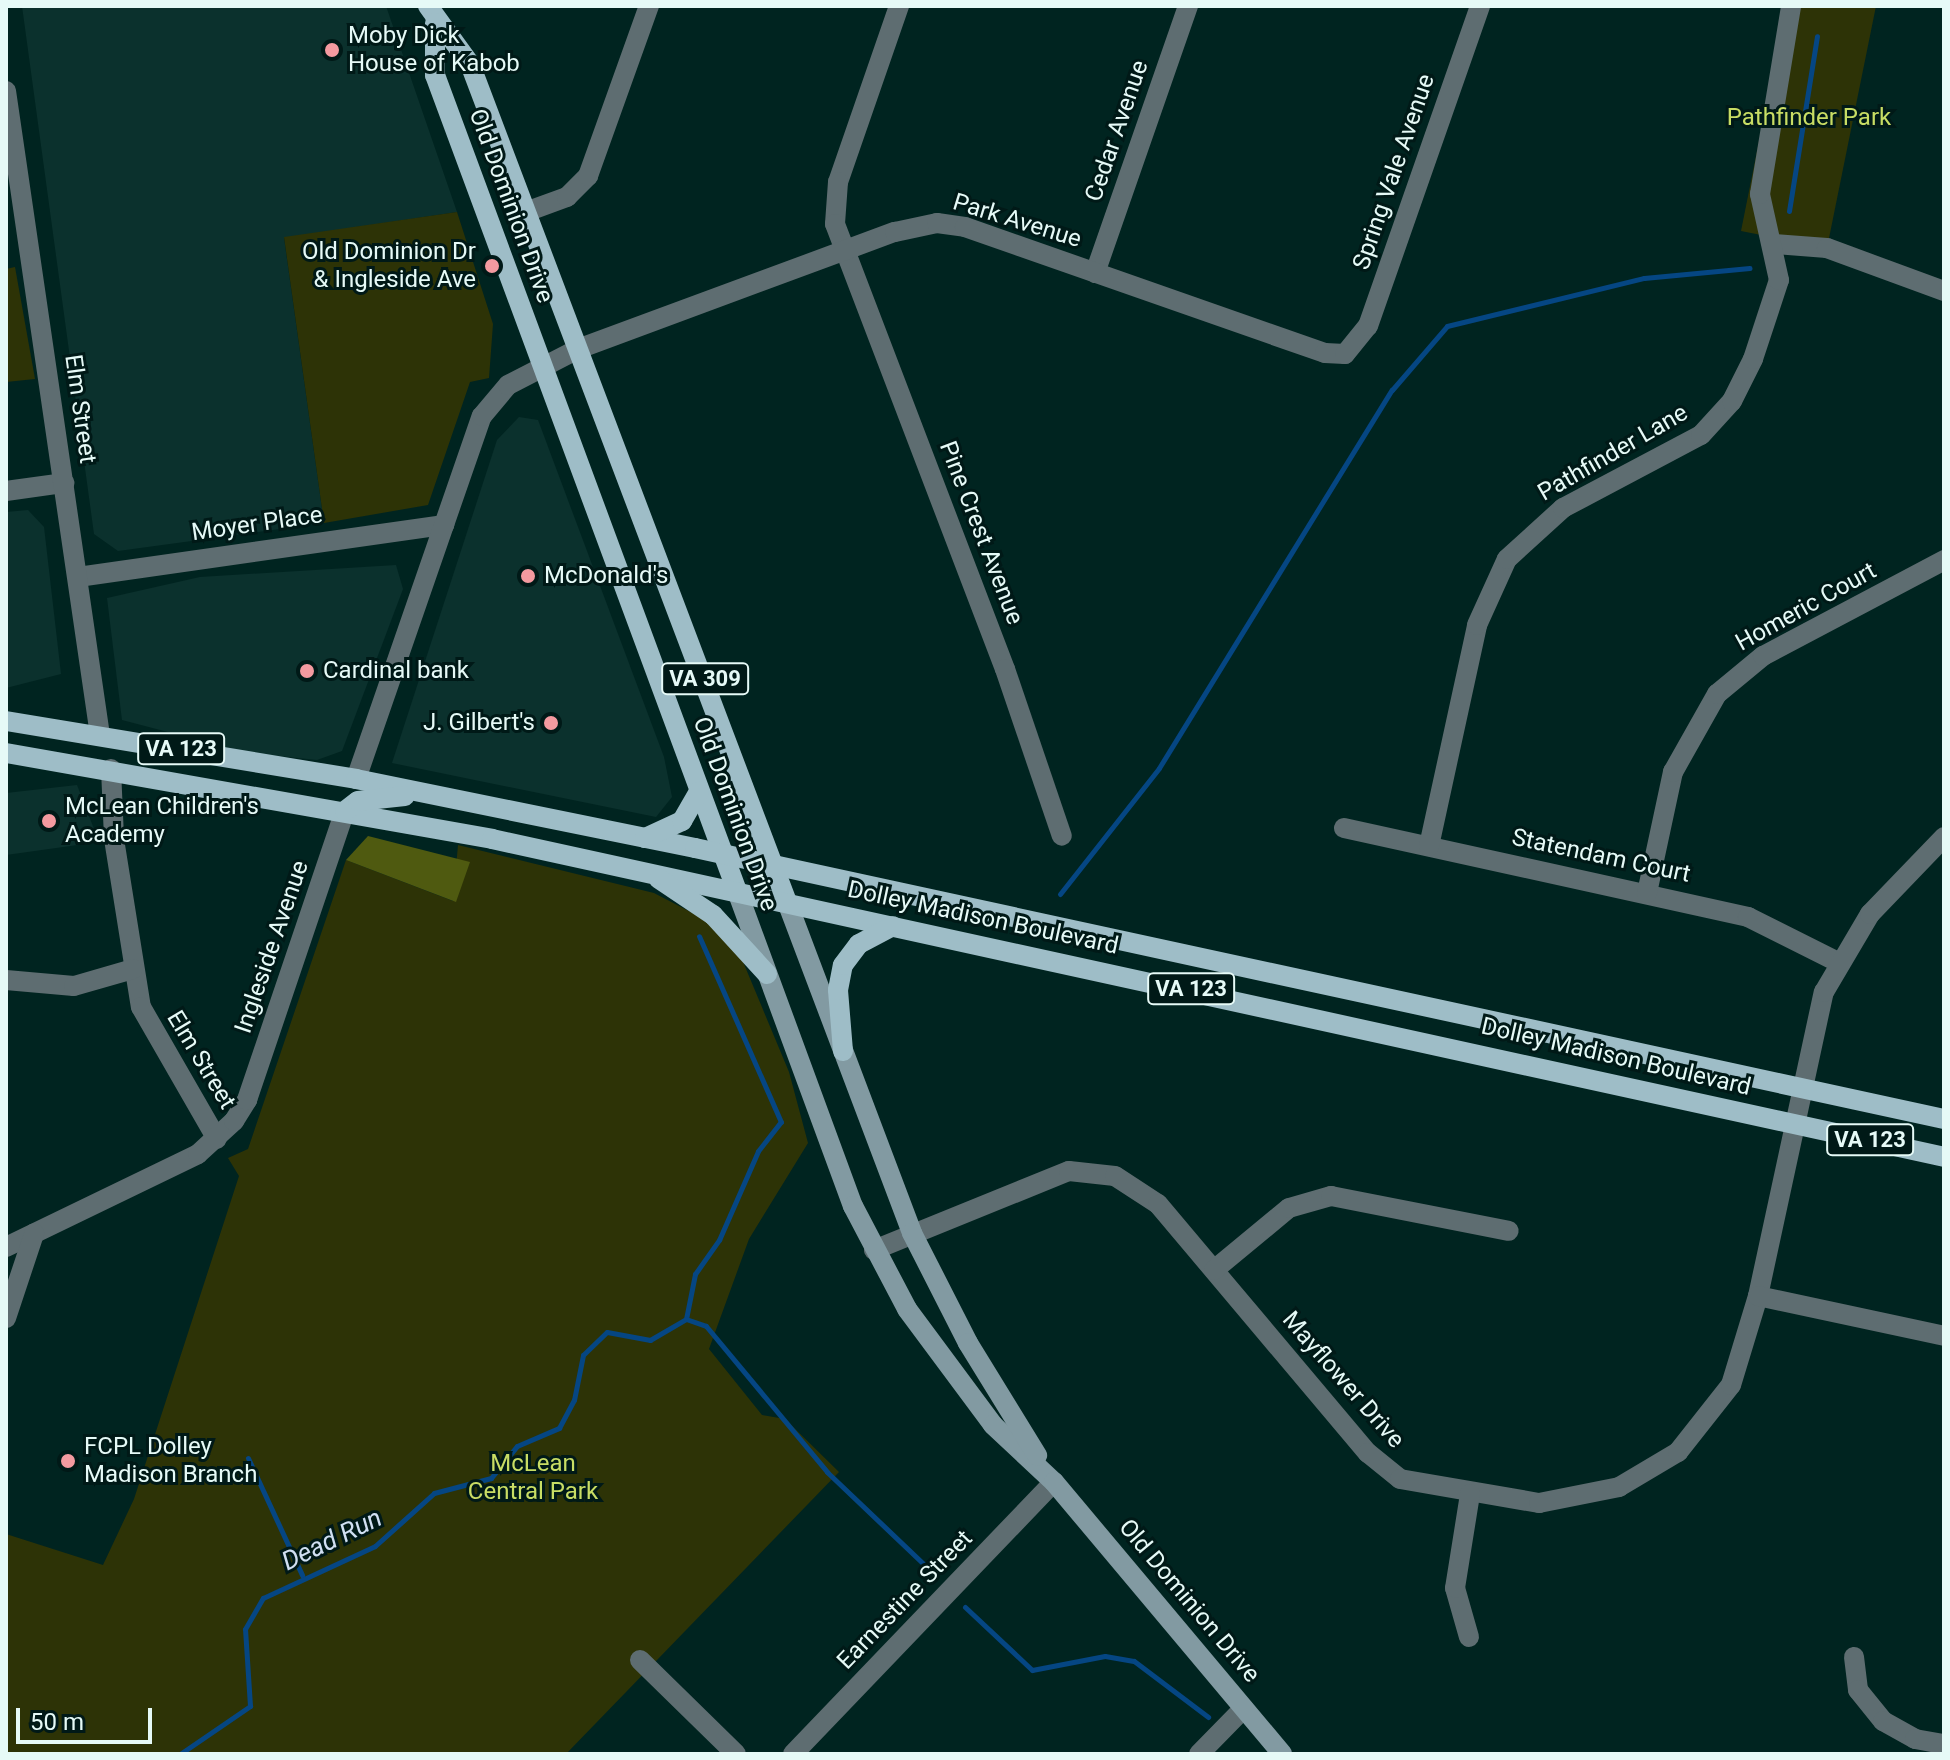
<!DOCTYPE html>
<html>
<head>
<meta charset="utf-8">
<style>
	body { margin:0 }
	#map { position:relative; width:1950px; height:1760px; overflow:hidden; background:#002420; font-family:Roboto,sans-serif }
	div>[style] { position:absolute }
	.built>* { inset:0; background:#0b312d }
	.green>* { inset:0; background:#2d3306 }
	.forest>* { inset:0; background:#4f5a10 }
	.stream>* { height:5px; margin:-2.5px; padding:0 2.5px; transform-origin:2.5px; border-radius:2.5px; background:#054683 }
	.minor>* { height:20px; margin:-10px; padding:0 10px; transform-origin:10px; border-radius:10px; background:#5e6d71 }
	.tertiary>* { height:20px; margin:-10px; padding:0 10px; transform-origin:10px; border-radius:10px; background:#5e6d71 }
	.secondary>* { height:20px; margin:-10px; padding:0 10px; transform-origin:10px; border-radius:10px; background:#829aa2 }
	.primary>* { height:20px; margin:-10px; padding:0 10px; transform-origin:10px; border-radius:10px; background:#9ebdc7 }
	.dots>* { width:22px; height:22px; translate:-50% -50%; box-sizing:border-box; border:4px solid #001917; border-radius:50% }
	span { translate:-50% -50%; white-space:nowrap; text-align:center; line-height:1.15; -webkit-text-stroke:6px #001917; paint-order:stroke }
	.shield-label span { padding:2px 6px; background:#001917; border:2px solid; border-radius:6px; -webkit-text-stroke-width:0 }
	.shield-label { font-size:22px; color:#e6faf7; font-weight:700 }
	.poi-label { font-size:24px; color:#e6faf7 }
	.left { translate:0 -50%; text-align:left }
	.right { translate:-100% -50%; text-align:right }
	.park-label { font-size:24px; color:#c8dd64 }
	.street-label { font-size:24px; color:#e6faf7 }
	.water-label { font-size:26px; color:#d1e0f2; font-style:italic }
	.frame { position:absolute; inset:0; border:8px solid #e6faf7; pointer-events:none }
	.scale { position:absolute; left:16px; top:1708px; width:136px; height:36px; box-sizing:border-box; border:4px solid #e6faf7; border-top:0; padding-left:10px; font-size:24px; line-height:28px; white-space:nowrap; color:#e6faf7; -webkit-text-stroke:6px #001917; paint-order:stroke }
</style>
</head>
<body>
<div id="map">
	<div class="built">
		<div style="clip-path:polygon(22px 6px,386px 6px,457px 212px,284px 238px,324px 523px,118px 551px,94px 534px)"></div>
		<div style="clip-path:polygon(519px 417px,538px 420px,664px 757px,672px 797px,656px 817px,392px 763px,497px 440px)"></div>
		<div style="clip-path:polygon(28px 510px,44px 527px,61px 674px,6px 688px,6px 512px)"></div>
		<div style="clip-path:polygon(396px 565px,403px 589px,342px 751px,317px 760px,248px 753px,122px 720px,107px 598px,200px 577px)"></div>
		<div style="clip-path:polygon(77px 785px,99px 842px,6px 855px,6px 793px)"></div>
	</div>
	<div class="green">
		<div style="clip-path:polygon(1786px 6px,1876px 6px,1827px 248px,1741px 231px)"></div>
		<div style="clip-path:polygon(457px 212px,493px 324px,489px 378px,470px 382px,428px 505px,324px 523px,284px 237px)"></div>
		<div style="clip-path:polygon(15px 267px,35px 379px,6px 382px,6px 269px)"></div>
		<div style="clip-path:polygon(458px 845px,654px 893px,731px 933px,789px 1072px,808px 1143px,749px 1239px,709px 1349px,762px 1415px,785px 1419px,839px 1472px,566px 1754px,6px 1754px,6px 1534px,103px 1565px,134px 1499px,239px 1176px,228px 1158px,248px 1149px,346px 860px,453px 901px)"></div>
	</div>
	<div class="forest">
		<div style="clip-path:polygon(368px 836px,470px 862px,456px 902px,346px 860px)"></div>
	</div>
	<div class="stream">
		<div style="left:1789px;top:211px;width:177px;rotate:-80.9deg"></div>
		<div style="left:1060px;top:894px;width:160px;rotate:-51.8deg"></div>
		<div style="left:1159px;top:768px;width:444px;rotate:-58.4deg"></div>
		<div style="left:1392px;top:390px;width:84px;rotate:-49.3deg"></div>
		<div style="left:1447px;top:326px;width:203px;rotate:-13.7deg"></div>
		<div style="left:1644px;top:278px;width:106px;rotate:-5.4deg"></div>
		<div style="left:686px;top:1319px;width:46px;rotate:-78.7deg"></div>
		<div style="left:695px;top:1274px;width:42px;rotate:-54.8deg"></div>
		<div style="left:719px;top:1240px;width:97px;rotate:-66.3deg"></div>
		<div style="left:758px;top:1151px;width:37px;rotate:-52deg"></div>
		<div style="left:781px;top:1122px;width:203px;rotate:-113.8deg"></div>
		<div style="left:248px;top:1458px;width:129px;rotate:65.2deg"></div>
		<div style="left:965px;top:1607px;width:92px;rotate:43.2deg"></div>
		<div style="left:1032px;top:1670px;width:74px;rotate:-10.9deg"></div>
		<div style="left:1105px;top:1656px;width:29px;rotate:10deg"></div>
		<div style="left:1134px;top:1661px;width:93px;rotate:37.1deg"></div>
		<div style="left:180px;top:1754px;width:85px;rotate:-34.4deg"></div>
		<div style="left:250px;top:1706px;width:77px;rotate:-93.7deg"></div>
		<div style="left:245px;top:1629px;width:36px;rotate:-60deg"></div>
		<div style="left:263px;top:1598px;width:123px;rotate:-24.9deg"></div>
		<div style="left:375px;top:1546px;width:79px;rotate:-41.9deg"></div>
		<div style="left:434px;top:1493px;width:59px;rotate:-14.7deg"></div>
		<div style="left:491px;top:1478px;width:41px;rotate:-50.9deg"></div>
		<div style="left:517px;top:1446px;width:46px;rotate:-23.2deg"></div>
		<div style="left:559px;top:1428px;width:32px;rotate:-62deg"></div>
		<div style="left:574px;top:1400px;width:46px;rotate:-78.7deg"></div>
		<div style="left:583px;top:1355px;width:33px;rotate:-44deg"></div>
		<div style="left:607px;top:1332px;width:44px;rotate:10.5deg"></div>
		<div style="left:650px;top:1340px;width:42px;rotate:-30.3deg"></div>
		<div style="left:686px;top:1319px;width:21px;rotate:19deg"></div>
		<div style="left:706px;top:1326px;width:190px;rotate:50.3deg"></div>
		<div style="left:827px;top:1472px;width:145px;rotate:43.6deg"></div>
	</div>
	<div class="minor">
		<div style="left:899px;top:6px;width:186px;rotate:109.1deg"></div>
		<div style="left:838px;top:182px;width:42px;rotate:94.1deg"></div>
		<div style="left:835px;top:224px;width:476px;rotate:69.1deg"></div>
		<div style="left:1005px;top:669px;width:176px;rotate:71.2deg"></div>
		<div style="left:523px;top:213px;width:47px;rotate:-20deg"></div>
		<div style="left:567px;top:197px;width:30px;rotate:-45deg"></div>
		<div style="left:588px;top:176px;width:181px;rotate:-70.3deg"></div>
		<div style="left:1775px;top:244px;width:52px;rotate:4.4deg"></div>
		<div style="left:1827px;top:248px;width:125px;rotate:20.2deg"></div>
		<div style="left:1095px;top:273px;width:283px;rotate:-70.8deg"></div>
		<div style="left:6px;top:491px;width:59px;rotate:-7.9deg"></div>
		<div style="left:78px;top:577px;width:370px;rotate:-8.1deg"></div>
		<div style="left:111px;top:769px;width:70px;rotate:87.5deg"></div>
		<div style="left:114px;top:839px;width:170px;rotate:80.9deg"></div>
		<div style="left:141px;top:1007px;width:152px;rotate:60.1deg"></div>
		<div style="left:356px;top:779px;width:384px;rotate:-70.9deg"></div>
		<div style="left:482px;top:416px;width:40px;rotate:-50deg"></div>
		<div style="left:508px;top:385px;width:79px;rotate:-27.2deg"></div>
		<div style="left:578px;top:349px;width:338px;rotate:-20.3deg"></div>
		<div style="left:895px;top:232px;width:43px;rotate:-12.1deg"></div>
		<div style="left:937px;top:223px;width:28px;rotate:8deg"></div>
		<div style="left:965px;top:227px;width:381px;rotate:19.3deg"></div>
		<div style="left:1325px;top:353px;width:20px;rotate:3deg"></div>
		<div style="left:1345px;top:354px;width:36px;rotate:-51deg"></div>
		<div style="left:1368px;top:326px;width:339px;rotate:-70.7deg"></div>
		<div style="left:1344px;top:828px;width:414px;rotate:12.4deg"></div>
		<div style="left:1748px;top:917px;width:101px;rotate:26.6deg"></div>
		<div style="left:1429px;top:846px;width:226px;rotate:-77.7deg"></div>
		<div style="left:1477px;top:625px;width:72px;rotate:-65.6deg"></div>
		<div style="left:1507px;top:559px;width:76px;rotate:-42.3deg"></div>
		<div style="left:1563px;top:508px;width:156px;rotate:-27.9deg"></div>
		<div style="left:1701px;top:435px;width:46px;rotate:-47.6deg"></div>
		<div style="left:1732px;top:401px;width:47px;rotate:-63.4deg"></div>
		<div style="left:1753px;top:359px;width:83px;rotate:-71.8deg"></div>
		<div style="left:1779px;top:280px;width:88px;rotate:-102.5deg"></div>
		<div style="left:1760px;top:194px;width:191px;rotate:-80.6deg"></div>
		<div style="left:1647px;top:893px;width:124px;rotate:-77.9deg"></div>
		<div style="left:1673px;top:772px;width:90px;rotate:-60.6deg"></div>
		<div style="left:1717px;top:694px;width:60px;rotate:-39.6deg"></div>
		<div style="left:1763px;top:656px;width:205px;rotate:-27.9deg"></div>
		<div style="left:6px;top:980px;width:68px;rotate:5deg"></div>
		<div style="left:74px;top:986px;width:61px;rotate:-16.1deg"></div>
		<div style="left:6px;top:1247px;width:213px;rotate:-25.8deg"></div>
		<div style="left:198px;top:1154px;width:49px;rotate:-42.5deg"></div>
		<div style="left:234px;top:1121px;width:25px;rotate:-58deg"></div>
		<div style="left:247px;top:1100px;width:305px;rotate:-71.3deg"></div>
		<div style="left:874px;top:1250px;width:210px;rotate:-22.1deg"></div>
		<div style="left:1069px;top:1171px;width:46px;rotate:6.2deg"></div>
		<div style="left:1115px;top:1176px;width:51px;rotate:33.1deg"></div>
		<div style="left:1158px;top:1204px;width:326px;rotate:49.9deg"></div>
		<div style="left:1368px;top:1453px;width:41px;rotate:39.1deg"></div>
		<div style="left:1400px;top:1479px;width:141px;rotate:9.8deg"></div>
		<div style="left:1539px;top:1503px;width:82px;rotate:-11.3deg"></div>
		<div style="left:1619px;top:1487px;width:69px;rotate:-30.7deg"></div>
		<div style="left:1678px;top:1452px;width:85px;rotate:-51.7deg"></div>
		<div style="left:1731px;top:1385px;width:93px;rotate:-73.1deg"></div>
		<div style="left:1758px;top:1296px;width:311px;rotate:-77.8deg"></div>
		<div style="left:1824px;top:992px;width:91px;rotate:-59.5deg"></div>
		<div style="left:1870px;top:914px;width:107px;rotate:-46.1deg"></div>
		<div style="left:1214px;top:1270px;width:97px;rotate:-39.6deg"></div>
		<div style="left:1289px;top:1208px;width:44px;rotate:-15.9deg"></div>
		<div style="left:1331px;top:1196px;width:181px;rotate:11.1deg"></div>
		<div style="left:1758px;top:1296px;width:190px;rotate:12.1deg"></div>
		<div style="left:6px;top:1318px;width:89px;rotate:-71.6deg"></div>
		<div style="left:1469px;top:1637px;width:51px;rotate:-105.9deg"></div>
		<div style="left:1455px;top:1588px;width:95px;rotate:-80.9deg"></div>
		<div style="left:1854px;top:1657px;width:33px;rotate:83deg"></div>
		<div style="left:1858px;top:1690px;width:40px;rotate:51deg"></div>
		<div style="left:1883px;top:1721px;width:37px;rotate:29deg"></div>
		<div style="left:1915px;top:1739px;width:29px;rotate:10deg"></div>
		<div style="left:640px;top:1660px;width:134px;rotate:44.4deg"></div>
		<div style="left:793px;top:1754px;width:377px;rotate:-46.2deg"></div>
		<div style="left:1199px;top:1754px;width:64px;rotate:-45.6deg"></div>
	</div>
	<div class="tertiary">
		<div style="left:6px;top:91px;width:651px;rotate:81.7deg"></div>
	</div>
	<div class="secondary">
		<div style="left:737px;top:891px;width:336px;rotate:69.8deg"></div>
		<div style="left:853px;top:1206px;width:116px;rotate:62.3deg"></div>
		<div style="left:907px;top:1309px;width:144px;rotate:53.4deg"></div>
		<div style="left:993px;top:1425px;width:83px;rotate:43.1deg"></div>
		<div style="left:1054px;top:1482px;width:355px;rotate:50deg"></div>
		<div style="left:787px;top:902px;width:354px;rotate:69.3deg"></div>
		<div style="left:912px;top:1233px;width:123px;rotate:63deg"></div>
		<div style="left:968px;top:1343px;width:132px;rotate:58.4deg"></div>
	</div>
	<div class="primary">
		<div style="left:428px;top:6px;width:72px;rotate:54.1deg"></div>
		<div style="left:470px;top:64px;width:896px;rotate:69.28deg"></div>
		<div style="left:435px;top:23px;width:52px;rotate:90deg"></div>
		<div style="left:435px;top:75px;width:870px;rotate:69.69deg"></div>
		<div style="left:6px;top:721px;width:355px;rotate:9.4deg"></div>
		<div style="left:356px;top:779px;width:346px;rotate:11.5deg"></div>
		<div style="left:695px;top:848px;width:1278px;rotate:12.24deg"></div>
		<div style="left:6px;top:753px;width:494px;rotate:10deg"></div>
		<div style="left:492px;top:839px;width:1486px;rotate:12.35deg"></div>
		<div style="left:345px;top:811px;width:16px;rotate:-38deg"></div>
		<div style="left:358px;top:801px;width:47px;rotate:-6.1deg"></div>
		<div style="left:645px;top:838px;width:41px;rotate:-24.7deg"></div>
		<div style="left:682px;top:821px;width:34px;rotate:-60deg"></div>
		<div style="left:659px;top:879px;width:65px;rotate:33.7deg"></div>
		<div style="left:713px;top:915px;width:80px;rotate:47.5deg"></div>
		<div style="left:843px;top:1051px;width:61px;rotate:-94.7deg"></div>
		<div style="left:838px;top:990px;width:25px;rotate:-79deg"></div>
		<div style="left:843px;top:965px;width:26px;rotate:-53deg"></div>
		<div style="left:859px;top:944px;width:38px;rotate:-28deg"></div>
	</div>
	<div class="dots">
		<div style="left:332px;top:50px;background:#f49aa0"></div>
		<div style="left:492px;top:266px;background:#f49aa0"></div>
		<div style="left:528px;top:576px;background:#f49aa0"></div>
		<div style="left:307px;top:671px;background:#f49aa0"></div>
		<div style="left:551px;top:723px;background:#f49aa0"></div>
		<div style="left:49px;top:821px;background:#f49aa0"></div>
		<div style="left:68px;top:1461px;background:#f49aa0"></div>
	</div>
	<div class="shield-label">
		<span style="left:705px;top:679px">VA 309</span>
		<span style="left:181px;top:749px">VA 123</span>
		<span style="left:1191px;top:989px">VA 123</span>
		<span style="left:1870px;top:1140px">VA 123</span>
	</div>
	<div class="poi-label">
		<span class="left" style="left:348px;top:50px">Moby Dick<br>House of Kabob</span>
		<span class="right" style="left:476px;top:266px">Old Dominion Dr<br>&amp; Ingleside Ave</span>
		<span class="left" style="left:544px;top:576px">McDonald's</span>
		<span class="left" style="left:323px;top:671px">Cardinal bank</span>
		<span class="right" style="left:535px;top:723px">J. Gilbert's</span>
		<span class="left" style="left:65px;top:821px">McLean Children's<br>Academy</span>
		<span class="left" style="left:84px;top:1461px">FCPL Dolley<br>Madison Branch</span>
	</div>
	<div class="park-label">
		<span style="left:1809px;top:118px">Pathfinder Park</span>
		<span style="left:533px;top:1478px">McLean<br>Central Park</span>
	</div>
	<div class="street-label">
		<span style="left:1117px;top:131px;rotate:-71deg">Cedar Avenue</span>
		<span style="left:1394px;top:172px;rotate:-71deg">Spring Vale Avenue</span>
		<span style="left:511px;top:206px;rotate:70deg">Old Dominion Drive</span>
		<span style="left:1017px;top:221px;rotate:17deg">Park Avenue</span>
		<span style="left:80px;top:409px;rotate:82deg">Elm Street</span>
		<span style="left:1613px;top:453px;rotate:-30deg">Pathfinder Lane</span>
		<span style="left:257px;top:524px;rotate:-8deg">Moyer Place</span>
		<span style="left:981px;top:533px;rotate:69deg">Pine Crest Avenue</span>
		<span style="left:1806px;top:607px;rotate:-29deg">Homeric Court</span>
		<span style="left:735px;top:814px;rotate:70deg">Old Dominion Drive</span>
		<span style="left:1601px;top:856px;rotate:12deg">Statendam Court</span>
		<span style="left:983px;top:918px;rotate:12deg">Dolley Madison Boulevard</span>
		<span style="left:272px;top:947px;rotate:-71deg">Ingleside Avenue</span>
		<span style="left:1616px;top:1057px;rotate:13deg">Dolley Madison Boulevard</span>
		<span style="left:201px;top:1060px;rotate:59deg">Elm Street</span>
		<span style="left:1343px;top:1380px;rotate:49deg">Mayflower Drive</span>
		<span style="left:905px;top:1600px;rotate:-46deg">Earnestine Street</span>
		<span style="left:1189px;top:1601px;rotate:50deg">Old Dominion Drive</span>
	</div>
	<div class="water-label">
		<span style="left:332px;top:1540px;rotate:-26deg">Dead Run</span>
	</div>
	<div class="frame"></div>
	<div class="scale">50 m</div>
</div>
</body>
</html>
